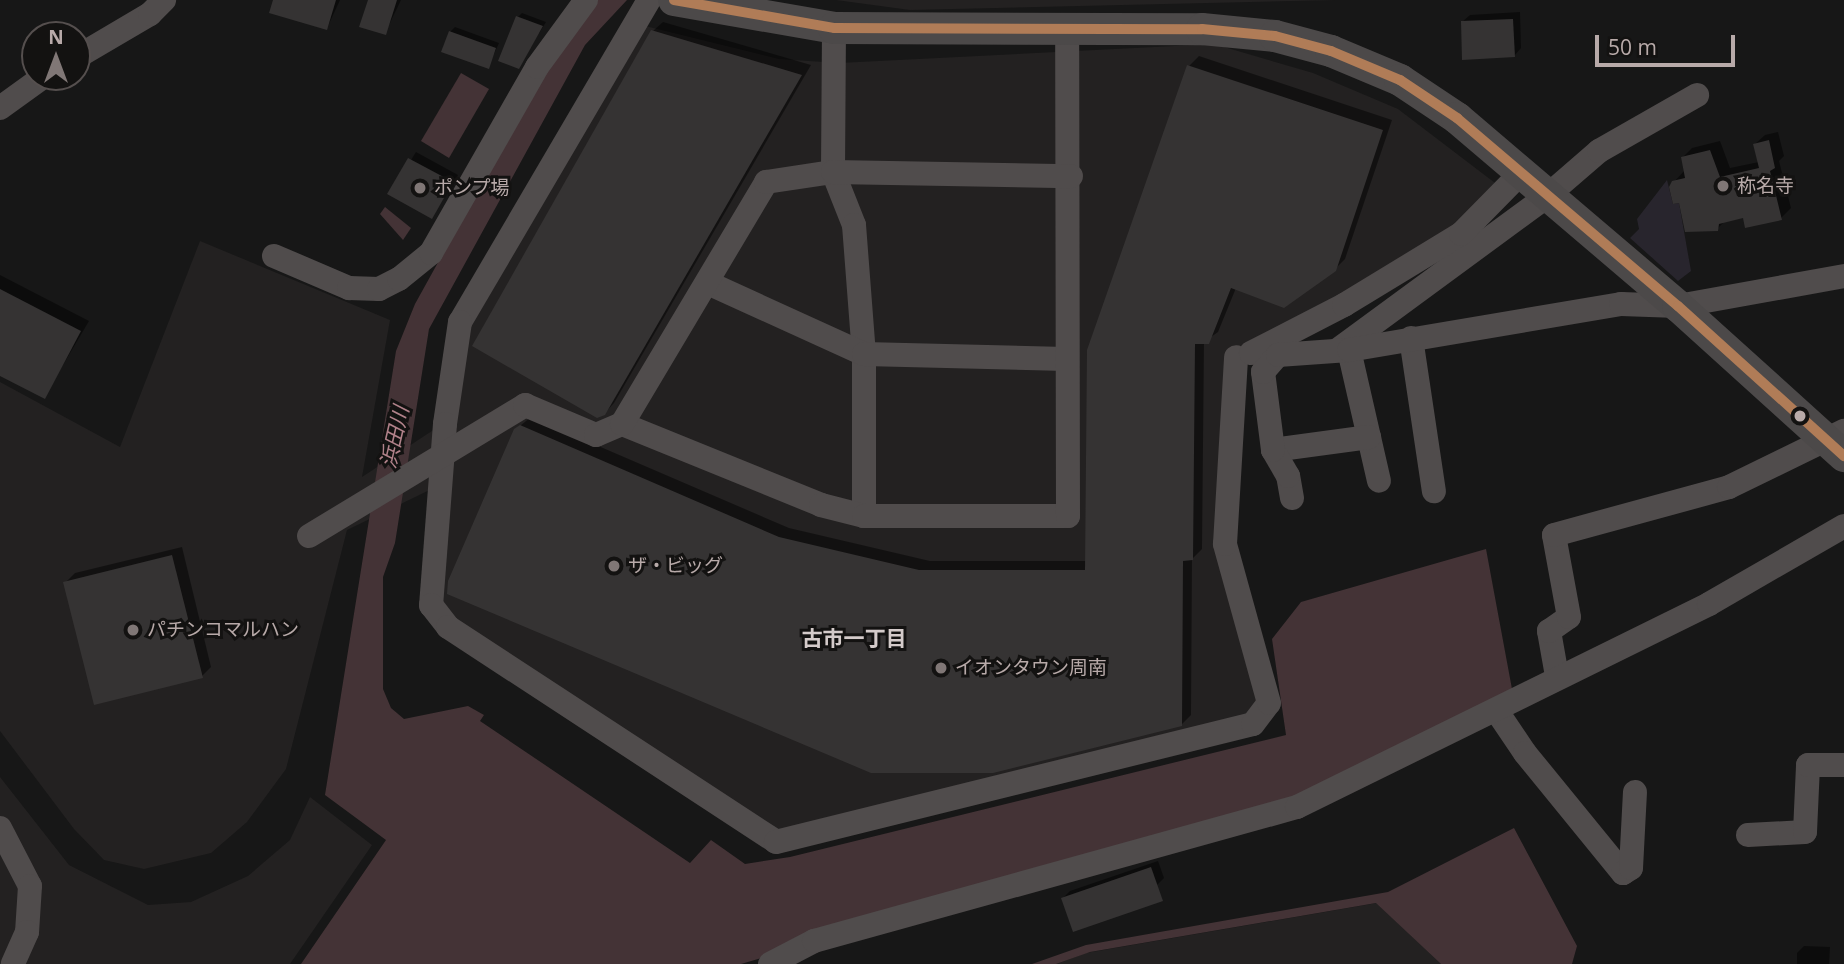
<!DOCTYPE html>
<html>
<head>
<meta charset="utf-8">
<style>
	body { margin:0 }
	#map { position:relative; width:1844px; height:964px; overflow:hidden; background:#171717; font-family:"Open Sans","Noto Sans JP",sans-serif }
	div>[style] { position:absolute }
	.built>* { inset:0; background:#232121 }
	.green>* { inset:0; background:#28252d }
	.water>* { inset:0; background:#443336 }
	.shadow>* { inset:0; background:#0007 }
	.building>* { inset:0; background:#353333 }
	.minor>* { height:24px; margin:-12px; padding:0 12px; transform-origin:12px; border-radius:12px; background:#504c4c }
	.major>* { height:32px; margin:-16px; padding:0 16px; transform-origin:16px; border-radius:16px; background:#4c4949 }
	.bus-1>* { height:10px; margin:-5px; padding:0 5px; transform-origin:5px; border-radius:5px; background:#b07c57 }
	.dots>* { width:19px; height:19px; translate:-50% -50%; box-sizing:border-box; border:4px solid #131211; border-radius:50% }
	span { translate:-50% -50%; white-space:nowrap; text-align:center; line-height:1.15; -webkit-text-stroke:6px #131211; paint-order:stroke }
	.poi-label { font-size:19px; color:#b8aaa9 }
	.left { translate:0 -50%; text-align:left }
	.water-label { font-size:21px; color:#b1828a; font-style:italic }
	.neighbourhood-label { font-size:21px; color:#d4cbca; font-weight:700 }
	.north { position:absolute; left:21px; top:21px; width:70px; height:70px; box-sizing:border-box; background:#131211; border:2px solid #554f4e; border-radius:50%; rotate:0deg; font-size:19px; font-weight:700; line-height:28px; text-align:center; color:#b8aaa9 }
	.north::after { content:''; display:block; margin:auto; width:24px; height:32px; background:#807776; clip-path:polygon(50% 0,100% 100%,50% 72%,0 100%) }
	.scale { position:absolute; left:1595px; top:35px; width:140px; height:32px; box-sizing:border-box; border:4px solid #b8aaa9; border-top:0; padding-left:9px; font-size:21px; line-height:24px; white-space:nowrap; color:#b8aaa9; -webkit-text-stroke:5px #131211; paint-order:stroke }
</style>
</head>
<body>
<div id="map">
	<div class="built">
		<div style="clip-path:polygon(836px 0,1337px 0,910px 10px)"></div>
		<div style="clip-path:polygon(637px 24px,779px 59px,839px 63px,1214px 44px,1313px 73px,1398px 109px,1499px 186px,1454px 233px,1236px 357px,1225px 544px,1269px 703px,1253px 724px,776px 842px,431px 605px,442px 484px,347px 530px,286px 769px,247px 822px,211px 853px,144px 869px,104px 860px,74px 829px,0 731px,0 382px,120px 447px,200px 241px,390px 320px,362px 477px,444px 423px,460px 322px)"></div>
		<div style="clip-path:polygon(0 777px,69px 865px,148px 905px,191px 902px,248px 876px,290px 840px,310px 797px,372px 845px,290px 964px,0 964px)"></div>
		<div style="clip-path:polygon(1377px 903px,1441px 964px,1056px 964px,1086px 953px)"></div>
	</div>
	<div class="green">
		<div style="clip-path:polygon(1667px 180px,1673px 204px,1679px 203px,1691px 271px,1678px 281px,1630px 238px,1639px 229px,1637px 219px)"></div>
	</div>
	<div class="water">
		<div style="clip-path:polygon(598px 0,627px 0,585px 45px,429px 329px,395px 543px,383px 577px,383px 689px,391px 708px,404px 719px,468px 706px,484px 715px,480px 721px,690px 863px,711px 840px,745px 864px,790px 857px,1286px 735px,1272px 639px,1301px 602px,1486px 549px,1512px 689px,1295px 801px,741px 964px,301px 964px,386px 840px,325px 795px,396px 351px,415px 304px,544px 71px)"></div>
		<div style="clip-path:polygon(461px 73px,489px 89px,449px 158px,421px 141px)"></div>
		<div style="clip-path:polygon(385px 207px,411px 228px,403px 240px,380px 214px)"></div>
		<div style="clip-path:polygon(1514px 828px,1577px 946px,1572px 964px,1441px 964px,1376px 903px,1090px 952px,1056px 964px,1032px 964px,1086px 945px,1388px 892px)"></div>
	</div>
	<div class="shadow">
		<div style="clip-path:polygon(275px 0,340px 0,327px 28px)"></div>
		<div style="clip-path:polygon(369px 0,401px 0,385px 33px)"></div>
		<div style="clip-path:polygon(1520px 12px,1521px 48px,1514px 56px,1462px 22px,1470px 15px)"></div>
		<div style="clip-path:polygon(522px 13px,546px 22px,518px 67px,518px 17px)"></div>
		<div style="clip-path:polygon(663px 22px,811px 65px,614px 403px,604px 414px,653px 31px)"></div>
		<div style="clip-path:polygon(455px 27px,499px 43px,488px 67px,450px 32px)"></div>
		<div style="clip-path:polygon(1199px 56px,1392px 120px,1345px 259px,1334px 270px,1236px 288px,1218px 332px,1204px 342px,1202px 549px,1192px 559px,1191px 715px,1181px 725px,515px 430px,531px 417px,789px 528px,930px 561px,1087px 561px,1189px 66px)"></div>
		<div style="clip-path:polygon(1778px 132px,1784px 156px,1779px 161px,1791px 208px,1781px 218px,1744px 216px,1726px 220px,1717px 229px,1674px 182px,1684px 171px,1682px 158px,1692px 148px,1720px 141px,1730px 168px,1759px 162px,1755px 144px,1765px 135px)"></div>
		<div style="clip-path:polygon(416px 152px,458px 175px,432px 217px,390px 194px)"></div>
		<div style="clip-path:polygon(0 275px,89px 321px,44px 397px,0 370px)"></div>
		<div style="clip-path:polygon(182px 547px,211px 667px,202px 676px,65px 583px,75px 573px)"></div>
		<div style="clip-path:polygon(1158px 861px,1164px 878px,1157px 885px,1063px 898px,1070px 891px)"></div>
		<div style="clip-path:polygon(1804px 946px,1830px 947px,1829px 964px,1797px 964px,1797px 953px)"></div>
	</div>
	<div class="building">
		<div style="clip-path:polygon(273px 0,336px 0,327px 30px,269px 13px)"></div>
		<div style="clip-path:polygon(368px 0,397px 0,386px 35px,359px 27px)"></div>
		<div style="clip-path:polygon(516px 16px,543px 26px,519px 69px,498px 61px)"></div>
		<div style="clip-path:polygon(1513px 19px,1515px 57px,1462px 60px,1461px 21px)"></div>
		<div style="clip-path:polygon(651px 30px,802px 75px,605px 415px,597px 418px,472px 346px)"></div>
		<div style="clip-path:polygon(449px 31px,496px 48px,489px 69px,441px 52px)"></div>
		<div style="clip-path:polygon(1187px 65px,1383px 130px,1336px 271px,1284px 308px,1231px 288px,1209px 344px,1195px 344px,1193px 560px,1183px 561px,1182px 726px,993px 773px,871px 773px,447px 594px,448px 581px,514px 429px,520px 425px,779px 537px,919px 570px,1085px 570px,1087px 350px)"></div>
		<div style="clip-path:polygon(1769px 140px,1775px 168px,1770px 171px,1782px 220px,1745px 228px,1743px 218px,1719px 224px,1718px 231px,1685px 232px,1679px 203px,1673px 204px,1669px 187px,1672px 181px,1685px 178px,1681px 157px,1710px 150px,1720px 177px,1759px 168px,1753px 144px)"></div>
		<div style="clip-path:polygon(408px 158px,453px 182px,432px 219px,387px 194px)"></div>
		<div style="clip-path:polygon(0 289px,81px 331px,45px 399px,0 376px)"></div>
		<div style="clip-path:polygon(172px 555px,203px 678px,94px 705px,63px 582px)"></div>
		<div style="clip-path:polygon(1151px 867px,1163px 901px,1073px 932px,1061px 898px)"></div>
	</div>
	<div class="minor">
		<div style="left:649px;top:0;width:373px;rotate:120.4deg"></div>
		<div style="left:460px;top:322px;width:103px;rotate:98.4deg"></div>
		<div style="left:445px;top:424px;width:182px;rotate:94.4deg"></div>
		<div style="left:431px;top:605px;width:28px;rotate:52deg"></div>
		<div style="left:448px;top:627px;width:392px;rotate:33.2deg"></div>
		<div style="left:776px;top:842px;width:491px;rotate:-13.9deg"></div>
		<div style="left:1253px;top:724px;width:26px;rotate:-53deg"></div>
		<div style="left:1269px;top:703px;width:165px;rotate:-105.5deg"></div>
		<div style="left:1225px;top:544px;width:187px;rotate:-86.6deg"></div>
		<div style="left:834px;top:28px;width:144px;rotate:90.4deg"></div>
		<div style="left:833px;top:172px;width:57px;rotate:68.4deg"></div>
		<div style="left:854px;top:225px;width:129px;rotate:85.6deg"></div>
		<div style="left:864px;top:354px;width:162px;rotate:90deg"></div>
		<div style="left:77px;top:57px;width:85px;rotate:-30.5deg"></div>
		<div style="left:150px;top:14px;width:20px;rotate:-45deg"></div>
		<div style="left:0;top:108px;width:53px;rotate:-35.8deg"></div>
		<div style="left:274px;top:256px;width:82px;rotate:23.1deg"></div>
		<div style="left:349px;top:288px;width:30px;rotate:2deg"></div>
		<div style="left:379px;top:289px;width:22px;rotate:-27deg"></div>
		<div style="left:399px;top:279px;width:41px;rotate:-39.1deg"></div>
		<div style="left:431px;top:253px;width:214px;rotate:-60.3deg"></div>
		<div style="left:537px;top:67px;width:83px;rotate:-53.8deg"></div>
		<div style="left:708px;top:283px;width:171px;rotate:24.5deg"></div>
		<div style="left:864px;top:354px;width:202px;rotate:1.4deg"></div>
		<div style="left:1411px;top:338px;width:155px;rotate:81.5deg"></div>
		<div style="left:1339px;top:349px;width:258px;rotate:-36.3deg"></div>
		<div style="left:1547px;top:196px;width:69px;rotate:-40.9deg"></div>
		<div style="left:1599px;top:151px;width:113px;rotate:-29.7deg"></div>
		<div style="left:1349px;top:350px;width:134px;rotate:77.1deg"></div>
		<div style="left:1251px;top:353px;width:105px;rotate:-27.3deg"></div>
		<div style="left:1344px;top:305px;width:137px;rotate:-31.3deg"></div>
		<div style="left:1461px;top:234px;width:86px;rotate:-45.5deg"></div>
		<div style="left:622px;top:424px;width:215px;rotate:22.1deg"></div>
		<div style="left:821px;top:505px;width:44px;rotate:14.3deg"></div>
		<div style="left:864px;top:516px;width:204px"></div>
		<div style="left:1068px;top:516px;width:487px;rotate:-90.1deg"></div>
		<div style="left:1273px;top:450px;width:97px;rotate:-7.7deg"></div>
		<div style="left:1292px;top:498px;width:22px;rotate:-100deg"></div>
		<div style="left:1288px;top:476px;width:30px;rotate:-120deg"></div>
		<div style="left:1273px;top:450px;width:79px;rotate:-97.3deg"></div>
		<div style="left:1263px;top:372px;width:23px;rotate:-49deg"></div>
		<div style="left:1278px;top:355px;width:71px;rotate:-4deg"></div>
		<div style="left:1349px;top:350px;width:276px;rotate:-9.6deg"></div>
		<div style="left:1621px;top:304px;width:57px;rotate:2deg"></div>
		<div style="left:1678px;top:306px;width:169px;rotate:-10.2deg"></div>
		<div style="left:309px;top:536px;width:253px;rotate:-31.2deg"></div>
		<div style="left:525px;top:405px;width:77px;rotate:22.9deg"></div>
		<div style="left:596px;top:435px;width:28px;rotate:-23deg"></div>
		<div style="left:622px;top:424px;width:282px;rotate:-59.2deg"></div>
		<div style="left:766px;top:182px;width:68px;rotate:-8.5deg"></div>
		<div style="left:833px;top:172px;width:238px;rotate:1deg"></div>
		<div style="left:1557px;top:676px;width:46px;rotate:-100.1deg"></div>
		<div style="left:1549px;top:631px;width:24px;rotate:-35deg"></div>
		<div style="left:1569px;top:617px;width:83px;rotate:-100.4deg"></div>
		<div style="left:1554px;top:535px;width:181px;rotate:-15.3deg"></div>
		<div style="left:1729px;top:487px;width:128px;rotate:-26deg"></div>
		<div style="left:1496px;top:710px;width:52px;rotate:56deg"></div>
		<div style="left:1525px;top:753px;width:155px;rotate:50.8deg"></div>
		<div style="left:1623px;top:873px;width:9px;rotate:-32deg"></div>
		<div style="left:1631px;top:868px;width:76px;rotate:-87deg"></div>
		<div style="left:0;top:828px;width:65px;rotate:62.7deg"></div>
		<div style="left:30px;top:886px;width:46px;rotate:93.7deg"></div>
		<div style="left:27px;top:932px;width:35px;rotate:114deg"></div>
		<div style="left:1748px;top:835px;width:57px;rotate:-3deg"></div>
		<div style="left:1805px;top:832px;width:67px;rotate:-87.4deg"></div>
		<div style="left:1808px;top:765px;width:36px"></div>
		<div style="left:770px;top:964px;width:50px;rotate:-27.6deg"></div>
		<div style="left:814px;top:941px;width:501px;rotate:-15.51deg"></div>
		<div style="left:1297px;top:807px;width:459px;rotate:-26.2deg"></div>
		<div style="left:1709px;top:604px;width:156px;rotate:-30deg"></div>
	</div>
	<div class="major">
		<div style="left:674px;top:0;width:162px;rotate:9.9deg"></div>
		<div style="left:834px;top:28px;width:368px;rotate:0.2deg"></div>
		<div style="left:1202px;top:29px;width:73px;rotate:5.5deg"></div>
		<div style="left:1275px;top:36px;width:58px;rotate:15deg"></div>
		<div style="left:1331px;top:51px;width:75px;rotate:22.8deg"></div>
		<div style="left:1400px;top:80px;width:69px;rotate:33.7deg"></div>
		<div style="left:1457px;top:118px;width:290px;rotate:40.4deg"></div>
		<div style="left:1678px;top:306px;width:224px;rotate:42.1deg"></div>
	</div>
	<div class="bus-1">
		<div style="left:674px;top:0;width:162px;rotate:9.9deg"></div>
		<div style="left:834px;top:28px;width:368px;rotate:0.2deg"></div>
		<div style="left:1202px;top:29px;width:73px;rotate:5.5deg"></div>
		<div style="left:1275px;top:36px;width:58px;rotate:15deg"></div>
		<div style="left:1331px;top:51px;width:75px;rotate:22.8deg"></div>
		<div style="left:1400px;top:80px;width:69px;rotate:33.7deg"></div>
		<div style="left:1457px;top:118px;width:290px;rotate:40.4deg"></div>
		<div style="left:1678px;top:306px;width:224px;rotate:42.1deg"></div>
	</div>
	<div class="dots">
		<div style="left:1723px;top:186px;background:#807776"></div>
		<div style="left:420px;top:188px;background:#807776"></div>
		<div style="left:1800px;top:416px;background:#b8aaa9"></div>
		<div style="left:614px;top:566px;background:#807776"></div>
		<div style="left:133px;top:630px;background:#807776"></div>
		<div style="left:941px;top:668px;background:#807776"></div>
	</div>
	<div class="poi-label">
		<span class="left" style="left:1737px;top:186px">称名寺</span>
		<span class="left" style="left:434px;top:188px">ポンプ場</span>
		<span class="left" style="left:628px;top:566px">ザ・ビッグ</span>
		<span class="left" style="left:147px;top:630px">パチンコマルハン</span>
		<span class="left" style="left:955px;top:668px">イオンタウン周南</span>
	</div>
	<div class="water-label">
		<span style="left:394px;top:437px;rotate:-77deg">浜田川</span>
	</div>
	<div class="neighbourhood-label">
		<span style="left:854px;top:638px">古市一丁目</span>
	</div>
	<div class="north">N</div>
	<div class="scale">50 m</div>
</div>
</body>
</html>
